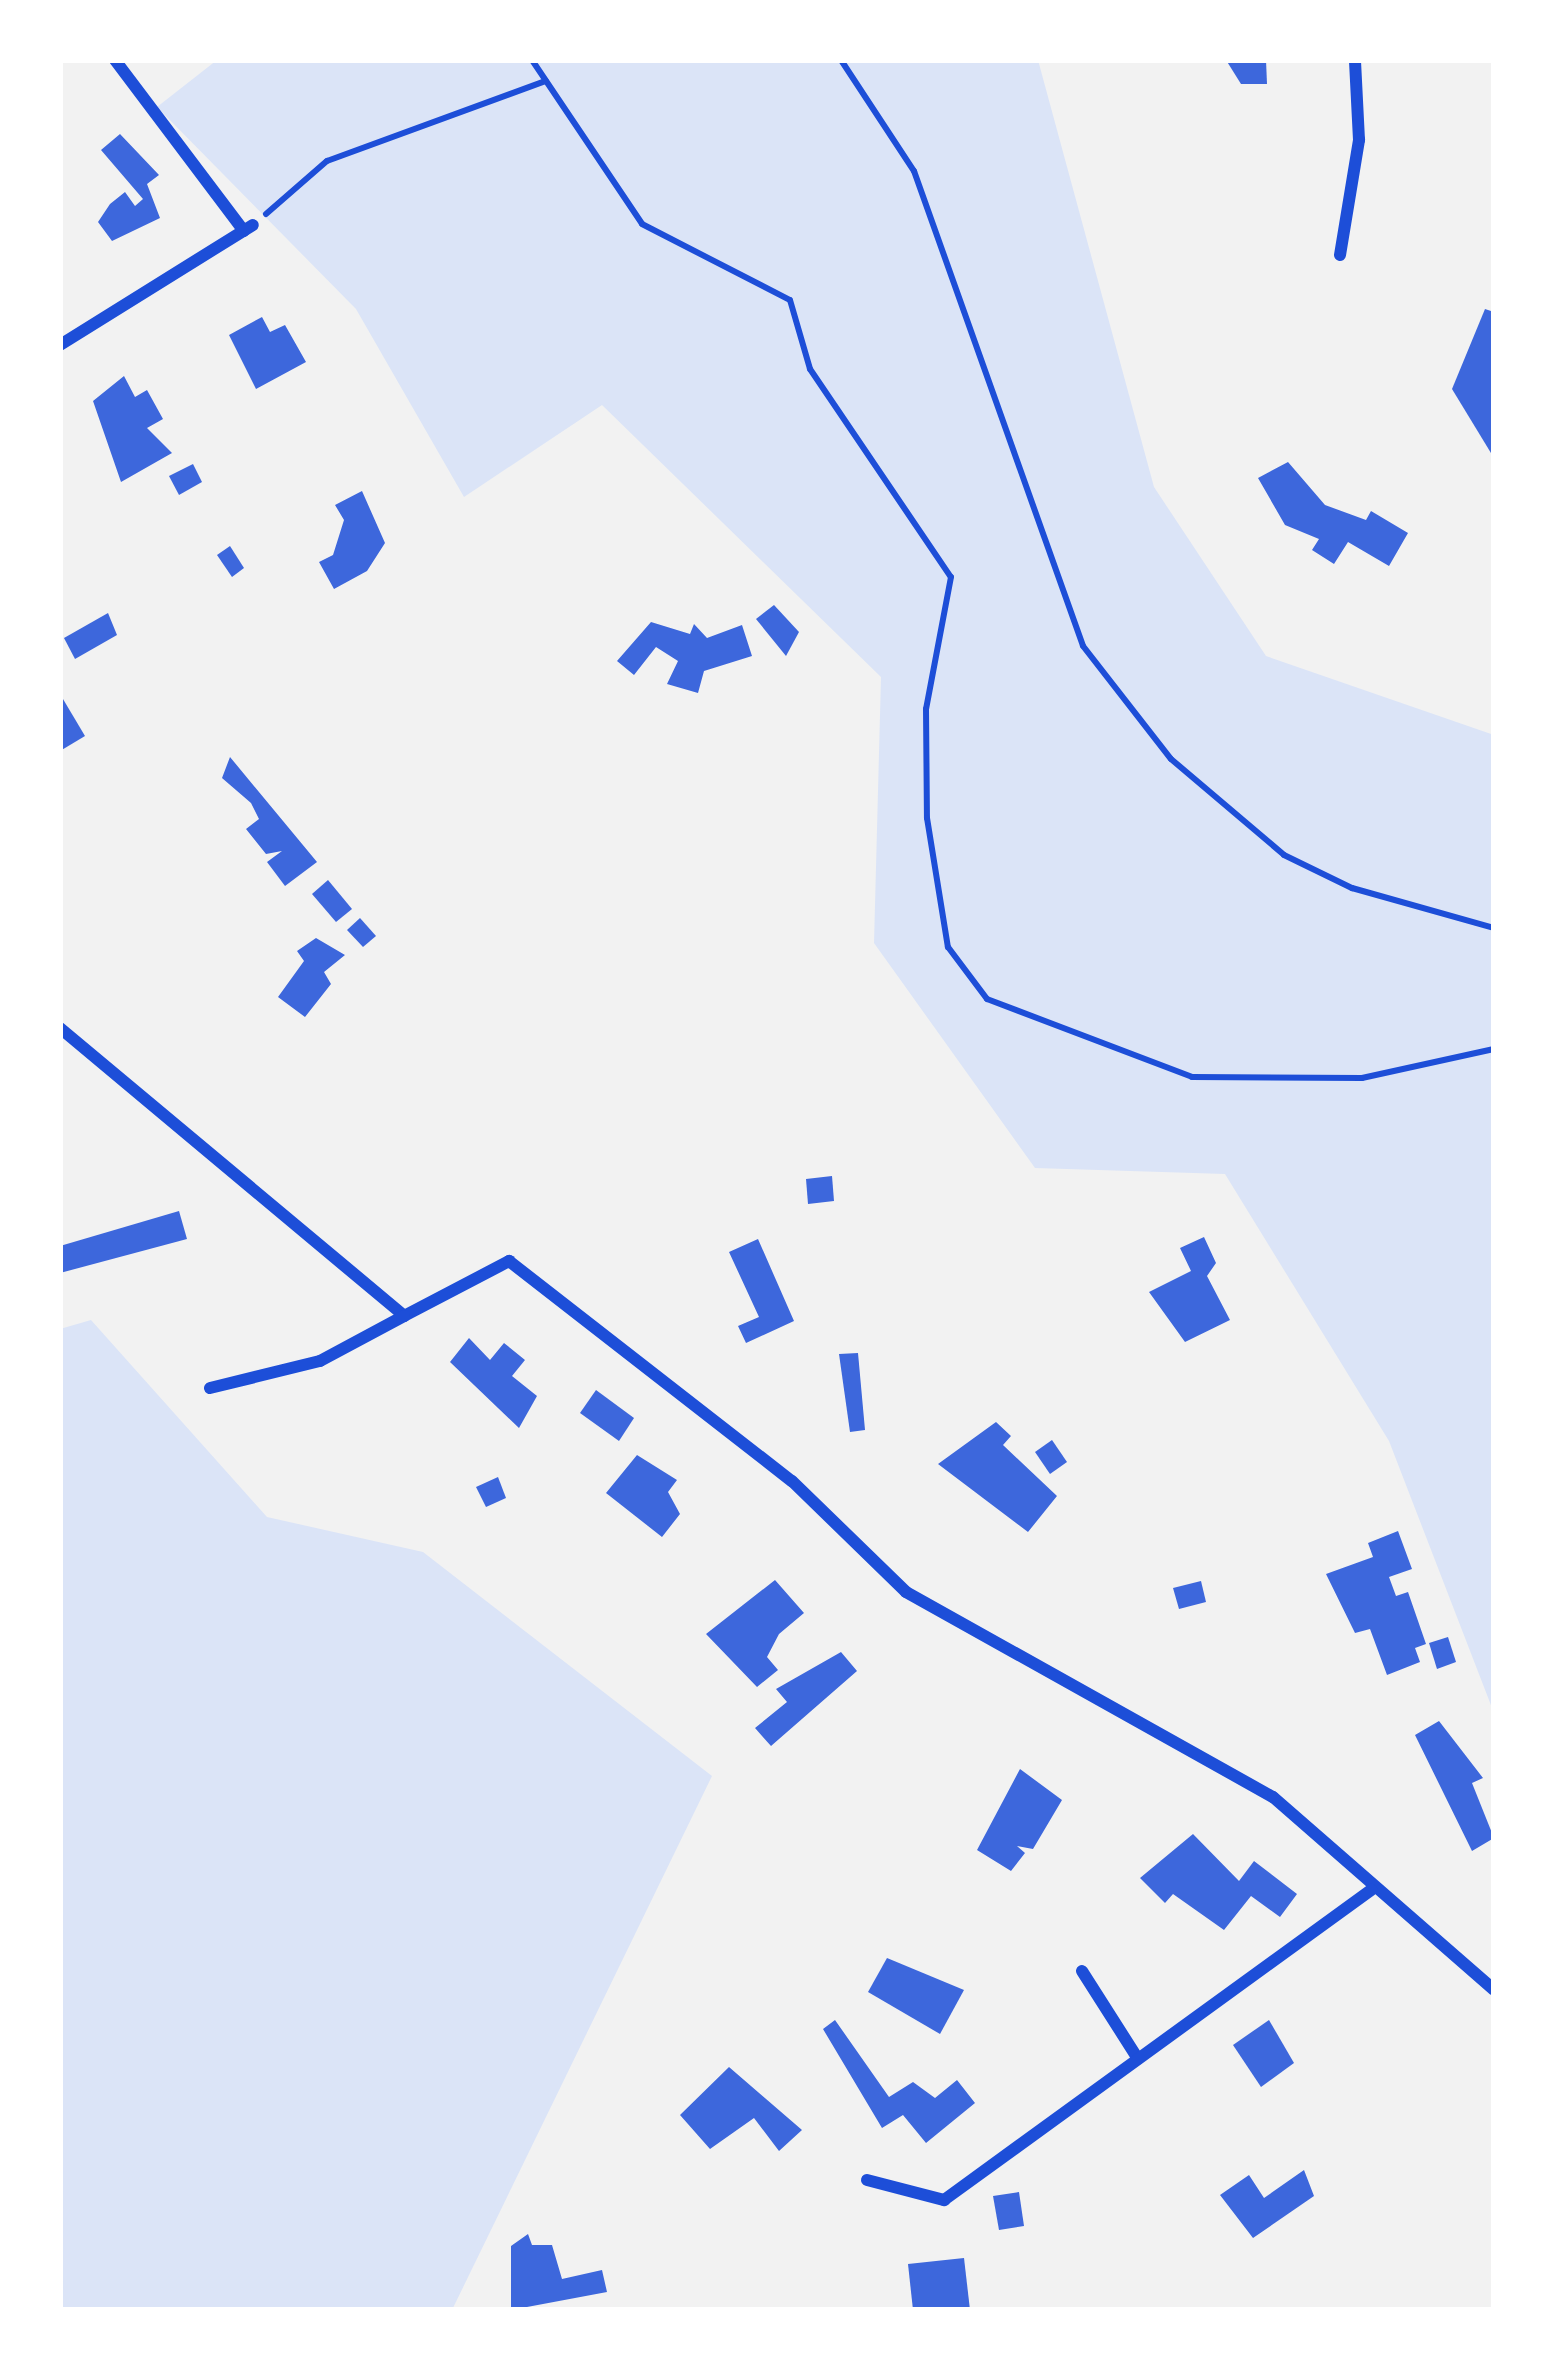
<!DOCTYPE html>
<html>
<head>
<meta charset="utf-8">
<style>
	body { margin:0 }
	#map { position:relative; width:1554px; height:2370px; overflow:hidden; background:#f2f2f2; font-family:"Archivo Narrow",sans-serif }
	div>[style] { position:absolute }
	.green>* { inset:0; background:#dbe4f7 }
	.building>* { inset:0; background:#3d67dc }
	.path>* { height:6px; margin:-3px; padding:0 3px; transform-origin:3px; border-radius:3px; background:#1d4ed8 }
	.minor>* { height:12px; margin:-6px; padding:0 6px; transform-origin:6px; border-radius:6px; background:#1d4ed8 }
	span { translate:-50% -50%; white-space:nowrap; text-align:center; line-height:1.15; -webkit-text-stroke:10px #fff; paint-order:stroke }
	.frame { position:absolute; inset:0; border:63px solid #fff; pointer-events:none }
</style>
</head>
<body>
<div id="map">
	<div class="green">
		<div style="clip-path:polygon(217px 60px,1038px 60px,1154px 487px,1266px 656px,1494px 735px,1494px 1713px,1389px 1441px,1225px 1174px,1035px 1168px,874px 943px,881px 677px,602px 405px,464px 497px,356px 309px,157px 107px)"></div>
		<div style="clip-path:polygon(91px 1320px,267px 1517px,423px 1552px,712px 1776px,452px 2310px,60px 2310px,60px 1329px)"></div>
	</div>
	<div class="building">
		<div style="clip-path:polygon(1226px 60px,1266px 60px,1267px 84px,1241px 84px)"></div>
		<div style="clip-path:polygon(120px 134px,159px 175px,147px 184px,160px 218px,112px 241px,98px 222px,110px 204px,125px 192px,135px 206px,143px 199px,101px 150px)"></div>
		<div style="clip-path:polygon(1485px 309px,1494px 312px,1494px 458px,1452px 389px)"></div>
		<div style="clip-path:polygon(262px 317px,270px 332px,285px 325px,306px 362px,256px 389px,229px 335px)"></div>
		<div style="clip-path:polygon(124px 376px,135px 397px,147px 390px,163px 419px,147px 428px,172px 453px,121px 482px,93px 401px)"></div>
		<div style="clip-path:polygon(1288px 462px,1325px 505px,1366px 520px,1371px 511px,1408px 533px,1389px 566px,1348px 542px,1334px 564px,1312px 550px,1319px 539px,1285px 525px,1258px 478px)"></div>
		<div style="clip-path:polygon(193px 464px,202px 482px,179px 495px,169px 476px)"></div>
		<div style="clip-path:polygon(362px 491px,385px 543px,367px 571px,334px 589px,319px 562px,333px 555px,344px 520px,335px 505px)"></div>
		<div style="clip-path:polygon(230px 546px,244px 568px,232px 577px,217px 555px)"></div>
		<div style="clip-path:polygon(774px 605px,799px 632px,786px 656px,756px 619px)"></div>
		<div style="clip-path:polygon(108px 613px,117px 635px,75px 659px,64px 638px)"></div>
		<div style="clip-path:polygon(651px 622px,690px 634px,694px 624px,707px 638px,742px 625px,752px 656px,704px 671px,698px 693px,667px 684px,678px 661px,656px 647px,634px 675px,617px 661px)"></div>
		<div style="clip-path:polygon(60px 694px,85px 736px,60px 751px)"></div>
		<div style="clip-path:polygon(230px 757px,317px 862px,285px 886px,267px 862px,282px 851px,266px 854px,246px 829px,259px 819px,251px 803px,222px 778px)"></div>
		<div style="clip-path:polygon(328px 880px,352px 909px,336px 922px,312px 894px)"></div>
		<div style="clip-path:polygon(360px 918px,376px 936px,363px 947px,347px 930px)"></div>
		<div style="clip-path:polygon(316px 938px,345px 955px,324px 972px,331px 984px,305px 1017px,278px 997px,304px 961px,297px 951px)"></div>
		<div style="clip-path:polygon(832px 1176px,834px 1201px,808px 1204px,806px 1179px)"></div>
		<div style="clip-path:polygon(179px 1211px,187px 1239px,60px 1273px,60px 1246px)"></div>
		<div style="clip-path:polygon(1204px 1237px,1216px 1263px,1207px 1276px,1230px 1320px,1185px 1342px,1149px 1292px,1191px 1271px,1180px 1248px)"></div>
		<div style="clip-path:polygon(758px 1239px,794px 1321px,746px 1343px,738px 1326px,759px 1317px,729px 1252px)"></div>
		<div style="clip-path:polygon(469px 1338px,490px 1360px,504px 1343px,525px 1360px,512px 1376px,537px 1396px,519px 1428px,450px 1362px)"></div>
		<div style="clip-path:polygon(858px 1353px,865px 1430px,850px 1432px,839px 1354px)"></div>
		<div style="clip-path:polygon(596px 1390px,634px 1418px,619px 1441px,580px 1413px)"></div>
		<div style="clip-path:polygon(996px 1422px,1011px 1436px,1003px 1445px,1057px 1496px,1028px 1532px,938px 1464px)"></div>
		<div style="clip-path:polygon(1052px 1440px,1067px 1462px,1050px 1474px,1035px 1452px)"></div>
		<div style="clip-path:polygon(637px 1455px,677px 1480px,668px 1492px,680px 1514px,662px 1537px,606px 1493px)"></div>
		<div style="clip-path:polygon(498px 1477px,506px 1498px,486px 1507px,476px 1487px)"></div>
		<div style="clip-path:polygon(1398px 1531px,1412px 1569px,1389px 1577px,1396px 1596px,1408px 1592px,1426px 1644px,1415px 1648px,1420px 1662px,1387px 1675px,1370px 1629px,1355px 1633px,1326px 1574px,1373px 1557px,1368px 1543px)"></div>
		<div style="clip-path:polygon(775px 1580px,804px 1613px,779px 1634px,767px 1657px,778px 1670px,757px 1687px,706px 1634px)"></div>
		<div style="clip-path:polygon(1201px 1581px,1206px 1602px,1179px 1609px,1173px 1588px)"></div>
		<div style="clip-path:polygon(1448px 1637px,1456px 1662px,1437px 1669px,1429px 1643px)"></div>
		<div style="clip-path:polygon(841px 1652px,857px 1671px,771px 1746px,755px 1728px,787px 1702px,776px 1689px)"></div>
		<div style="clip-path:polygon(1439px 1721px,1483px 1778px,1472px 1783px,1494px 1838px,1472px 1851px,1415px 1735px)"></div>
		<div style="clip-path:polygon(1020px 1769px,1062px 1800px,1033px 1849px,1017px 1846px,1025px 1853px,1011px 1871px,977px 1850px)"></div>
		<div style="clip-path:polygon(1193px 1834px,1239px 1881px,1254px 1861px,1297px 1894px,1280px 1917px,1251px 1896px,1224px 1930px,1173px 1894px,1165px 1903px,1140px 1878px)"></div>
		<div style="clip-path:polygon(887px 1958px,964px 1990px,940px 2034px,868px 1992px)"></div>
		<div style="clip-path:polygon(835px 2020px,889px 2097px,913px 2082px,935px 2098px,957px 2080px,975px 2103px,926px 2143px,903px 2115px,882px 2128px,823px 2029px)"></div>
		<div style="clip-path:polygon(1269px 2020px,1294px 2063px,1261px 2087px,1233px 2045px)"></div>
		<div style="clip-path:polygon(729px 2067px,802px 2130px,779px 2151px,754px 2118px,710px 2149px,680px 2115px)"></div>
		<div style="clip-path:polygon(1304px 2170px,1314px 2196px,1253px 2238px,1220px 2195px,1249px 2175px,1264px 2198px)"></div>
		<div style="clip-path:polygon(1019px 2192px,1024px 2226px,999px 2230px,993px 2196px)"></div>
		<div style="clip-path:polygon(528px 2234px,532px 2245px,552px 2245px,562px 2279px,602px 2270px,607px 2292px,511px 2310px,511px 2246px)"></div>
		<div style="clip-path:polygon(964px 2258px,970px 2310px,913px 2310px,908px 2264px)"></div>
	</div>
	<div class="path">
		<div style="left:532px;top:60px;width:197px;rotate:56.1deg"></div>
		<div style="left:642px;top:224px;width:166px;rotate:27.2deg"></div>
		<div style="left:790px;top:300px;width:72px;rotate:73.8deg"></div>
		<div style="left:810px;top:369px;width:251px;rotate:55.9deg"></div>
		<div style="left:951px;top:577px;width:134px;rotate:100.7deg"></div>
		<div style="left:926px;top:709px;width:109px;rotate:89.5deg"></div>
		<div style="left:927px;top:818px;width:131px;rotate:80.8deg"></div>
		<div style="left:948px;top:947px;width:65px;rotate:53.1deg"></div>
		<div style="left:987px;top:999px;width:219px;rotate:20.8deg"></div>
		<div style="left:1192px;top:1077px;width:170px;rotate:0.3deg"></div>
		<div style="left:1362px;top:1078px;width:135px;rotate:-12.4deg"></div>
		<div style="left:841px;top:60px;width:133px;rotate:56.7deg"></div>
		<div style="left:914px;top:171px;width:504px;rotate:70.41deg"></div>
		<div style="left:1083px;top:646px;width:143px;rotate:52.1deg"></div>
		<div style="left:1171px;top:759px;width:148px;rotate:40.3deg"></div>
		<div style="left:1284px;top:855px;width:76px;rotate:25.9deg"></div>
		<div style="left:1352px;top:888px;width:148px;rotate:15.7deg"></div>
		<div style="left:266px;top:214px;width:81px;rotate:-41deg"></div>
		<div style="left:327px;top:161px;width:233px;rotate:-20.1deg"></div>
	</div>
	<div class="minor">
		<div style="left:115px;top:60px;width:214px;rotate:53deg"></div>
		<div style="left:1340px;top:255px;width:117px;rotate:-80.6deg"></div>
		<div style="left:1359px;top:140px;width:80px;rotate:-92.9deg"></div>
		<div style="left:60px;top:345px;width:227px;rotate:-31.9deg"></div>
		<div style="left:60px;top:1028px;width:449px;rotate:39.9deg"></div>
		<div style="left:404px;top:1316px;width:119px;rotate:-27.6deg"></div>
		<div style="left:509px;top:1261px;width:358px;rotate:37.9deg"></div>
		<div style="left:792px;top:1481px;width:159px;rotate:44.2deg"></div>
		<div style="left:906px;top:1592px;width:420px;rotate:29.2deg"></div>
		<div style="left:1273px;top:1797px;width:293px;rotate:41.1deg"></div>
		<div style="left:210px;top:1388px;width:113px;rotate:-13.8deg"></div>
		<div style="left:320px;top:1361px;width:95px;rotate:-28.2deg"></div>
		<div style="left:1082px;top:1971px;width:104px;rotate:57.5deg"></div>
		<div style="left:867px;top:2180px;width:80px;rotate:14.6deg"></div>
		<div style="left:944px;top:2200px;width:528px;rotate:-35.98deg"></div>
	</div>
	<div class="frame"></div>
</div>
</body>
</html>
